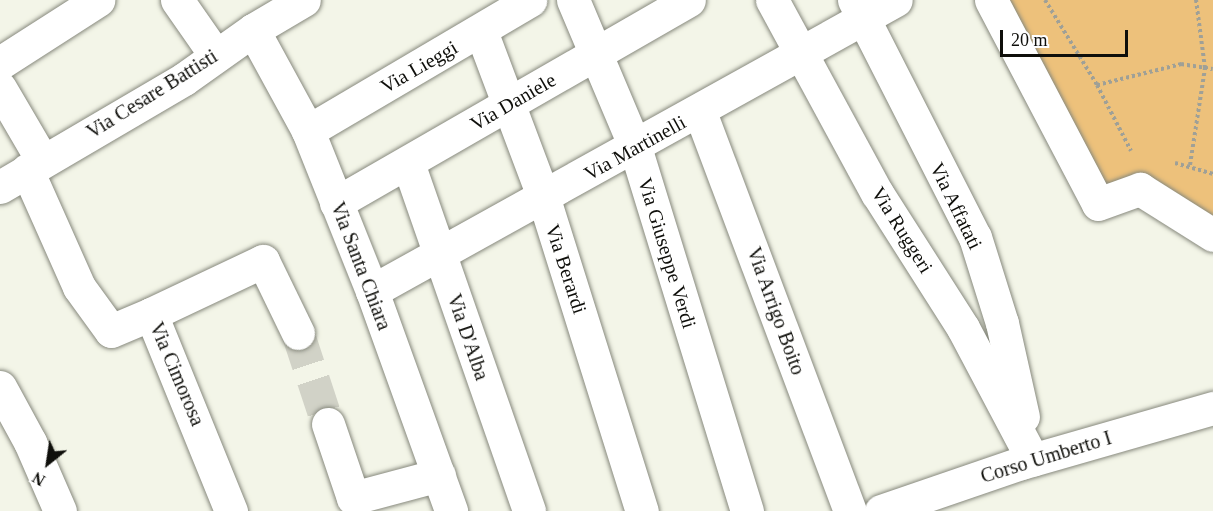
<!DOCTYPE html>
<html>
<head>
<meta charset="utf-8">
<style>
	body { margin:0 }
	#map { position:relative; width:1213px; height:511px; overflow:hidden; background:#f3f5e8; font-family:Georgia,serif }
	div>[style] { position:absolute }
	.green>* { inset:0; background:#edc17b }
	.minor-tunnel>* { height:33px; margin-top:-16.5px; transform-origin:0; background:repeating-linear-gradient(90deg,#d1d2c7 0 33px,transparent 0 49px) }
	.path>* { height:4px; margin-top:-2px; transform-origin:0; background:repeating-linear-gradient(90deg,#9fa097 0 3px,transparent 0 6px) }
	.roads { filter:drop-shadow(0 0 2px #87897d) drop-shadow(0 0 2px #87897d) }
	.minor>* { height:33px; margin:-16.5px; padding:0 16.5px; transform-origin:16.5px; border-radius:16.5px; background:#fff }
	span { translate:-50% -50%; white-space:nowrap; text-align:center; line-height:1.15; -webkit-text-stroke:5px #fff; paint-order:stroke }
	.street-label { font-size:20px; color:#0f0f0b }
	.north { position:absolute; left:18px; top:433px; width:60px; height:60px; -webkit-text-stroke:4px #fff; paint-order:stroke; rotate:210deg; font-size:16px; font-weight:700; line-height:24px; text-align:center; color:#0f0f0b }
	.north::after { content:''; display:block; margin:auto; width:21px; height:27px; background:#0f0f0b; clip-path:polygon(50% 0,100% 100%,50% 72%,0 100%) }
	.scale { position:absolute; left:1000px; top:30px; width:128px; height:27px; box-sizing:border-box; border:3px solid #0f0f0b; border-top:0; padding-left:8px; font-size:18px; line-height:21px; white-space:nowrap; color:#0f0f0b; -webkit-text-stroke:4px #fff; paint-order:stroke }
</style>
</head>
<body>
<div id="map">
	<div class="green">
		<div style="clip-path:polygon(1003px 0,1213px 0,1213px 225px,1105px 192px)"></div>
	</div>
	<div class="minor-tunnel">
		<div style="left:298px;top:333px;width:96px;rotate:71.8deg"></div>
	</div>
	<div class="path">
		<div style="left:1045px;top:0;width:100px;rotate:58.5deg"></div>
		<div style="left:1097px;top:85px;width:74px;rotate:62.7deg"></div>
		<div style="left:1097px;top:85px;width:87px;rotate:-14deg"></div>
		<div style="left:1181px;top:64px;width:32px;rotate:9deg"></div>
		<div style="left:1175px;top:163px;width:40px;rotate:16deg"></div>
		<div style="left:1190px;top:165px;width:98px;rotate:-81.2deg"></div>
		<div style="left:1205px;top:68px;width:69px;rotate:-97.5deg"></div>
	</div>
	<div class="roads">
		<div class="minor">
			<div style="left:177px;top:0;width:68px;rotate:55.1deg"></div>
			<div style="left:573px;top:0;width:160px;rotate:67.1deg"></div>
			<div style="left:635px;top:147px;width:381px;rotate:72.9deg"></div>
			<div style="left:772px;top:0;width:220px;rotate:61.5deg"></div>
			<div style="left:877px;top:193px;width:160px;rotate:57.5deg"></div>
			<div style="left:963px;top:328px;width:149px;rotate:62.1deg"></div>
			<div style="left:854px;top:0;width:266px;rotate:63deg"></div>
			<div style="left:975px;top:237px;width:90px;rotate:72.6deg"></div>
			<div style="left:1002px;top:323px;width:96px;rotate:77.4deg"></div>
			<div style="left:991px;top:0;width:230px;rotate:62.3deg"></div>
			<div style="left:1098px;top:204px;width:45px;rotate:-19.7deg"></div>
			<div style="left:1140px;top:189px;width:86px;rotate:32.2deg"></div>
			<div style="left:253px;top:30px;width:115px;rotate:61.4deg"></div>
			<div style="left:308px;top:131px;width:172px;rotate:68.2deg"></div>
			<div style="left:372px;top:291px;width:234px;rotate:70.2deg"></div>
			<div style="left:481px;top:31px;width:179px;rotate:69.4deg"></div>
			<div style="left:544px;top:199px;width:327px;rotate:72.6deg"></div>
			<div style="left:0;top:63px;width:117px;rotate:-32.7deg"></div>
			<div style="left:0;top:88px;width:83px;rotate:59.7deg"></div>
			<div style="left:700px;top:112px;width:426px;rotate:69.4deg"></div>
			<div style="left:308px;top:131px;width:258px;rotate:-30.5deg"></div>
			<div style="left:408px;top:163px;width:368px;rotate:70.8deg"></div>
			<div style="left:27px;top:170px;width:128px;rotate:66deg"></div>
			<div style="left:79px;top:287px;width:54px;rotate:54deg"></div>
			<div style="left:111px;top:331px;width:43px;rotate:-23deg"></div>
			<div style="left:151px;top:314px;width:213px;rotate:67.9deg"></div>
			<div style="left:0;top:187px;width:213px;rotate:-30.4deg"></div>
			<div style="left:184px;top:79px;width:85px;rotate:-35.4deg"></div>
			<div style="left:253px;top:30px;width:59px;rotate:-30.5deg"></div>
			<div style="left:336px;top:203px;width:407px;rotate:-29.9deg"></div>
			<div style="left:372px;top:291px;width:599px;rotate:-29.05deg"></div>
			<div style="left:151px;top:314px;width:124px;rotate:-25.3deg"></div>
			<div style="left:263px;top:261px;width:80px;rotate:64.1deg"></div>
			<div style="left:0;top:387px;width:63px;rotate:61.4deg"></div>
			<div style="left:30px;top:442px;width:75px;rotate:66.5deg"></div>
			<div style="left:328px;top:424px;width:78px;rotate:71.3deg"></div>
			<div style="left:353px;top:498px;width:89px;rotate:-15deg"></div>
			<div style="left:881px;top:511px;width:148px;rotate:-18.9deg"></div>
			<div style="left:1021px;top:463px;width:200px;rotate:-16deg"></div>
		</div>
	</div>
	<div class="street-label">
		<span style="left:419px;top:67px;rotate:-30deg">Via Lieggi</span>
		<span style="left:152px;top:94px;rotate:-32deg">Via Cesare Battisti</span>
		<span style="left:513px;top:102px;rotate:-30deg">Via Daniele</span>
		<span style="left:635px;top:148px;rotate:-29deg">Via Martinelli</span>
		<span style="left:956px;top:206px;rotate:64deg">Via Affatati</span>
		<span style="left:902px;top:230px;rotate:58deg">Via Ruggeri</span>
		<span style="left:667px;top:253px;rotate:73deg">Via Giuseppe Verdi</span>
		<span style="left:361px;top:266px;rotate:69deg">Via Santa Chiara</span>
		<span style="left:566px;top:269px;rotate:72deg">Via Berardi</span>
		<span style="left:776px;top:311px;rotate:70deg">Via Arrigo Boito</span>
		<span style="left:468px;top:337px;rotate:71deg">Via D'Alba</span>
		<span style="left:177px;top:374px;rotate:67deg">Via Cimorosa</span>
		<span style="left:1046px;top:457px;rotate:-17deg">Corso Umberto I</span>
	</div>
	<div class="north">N</div>
	<div class="scale">20 m</div>
</div>
</body>
</html>
